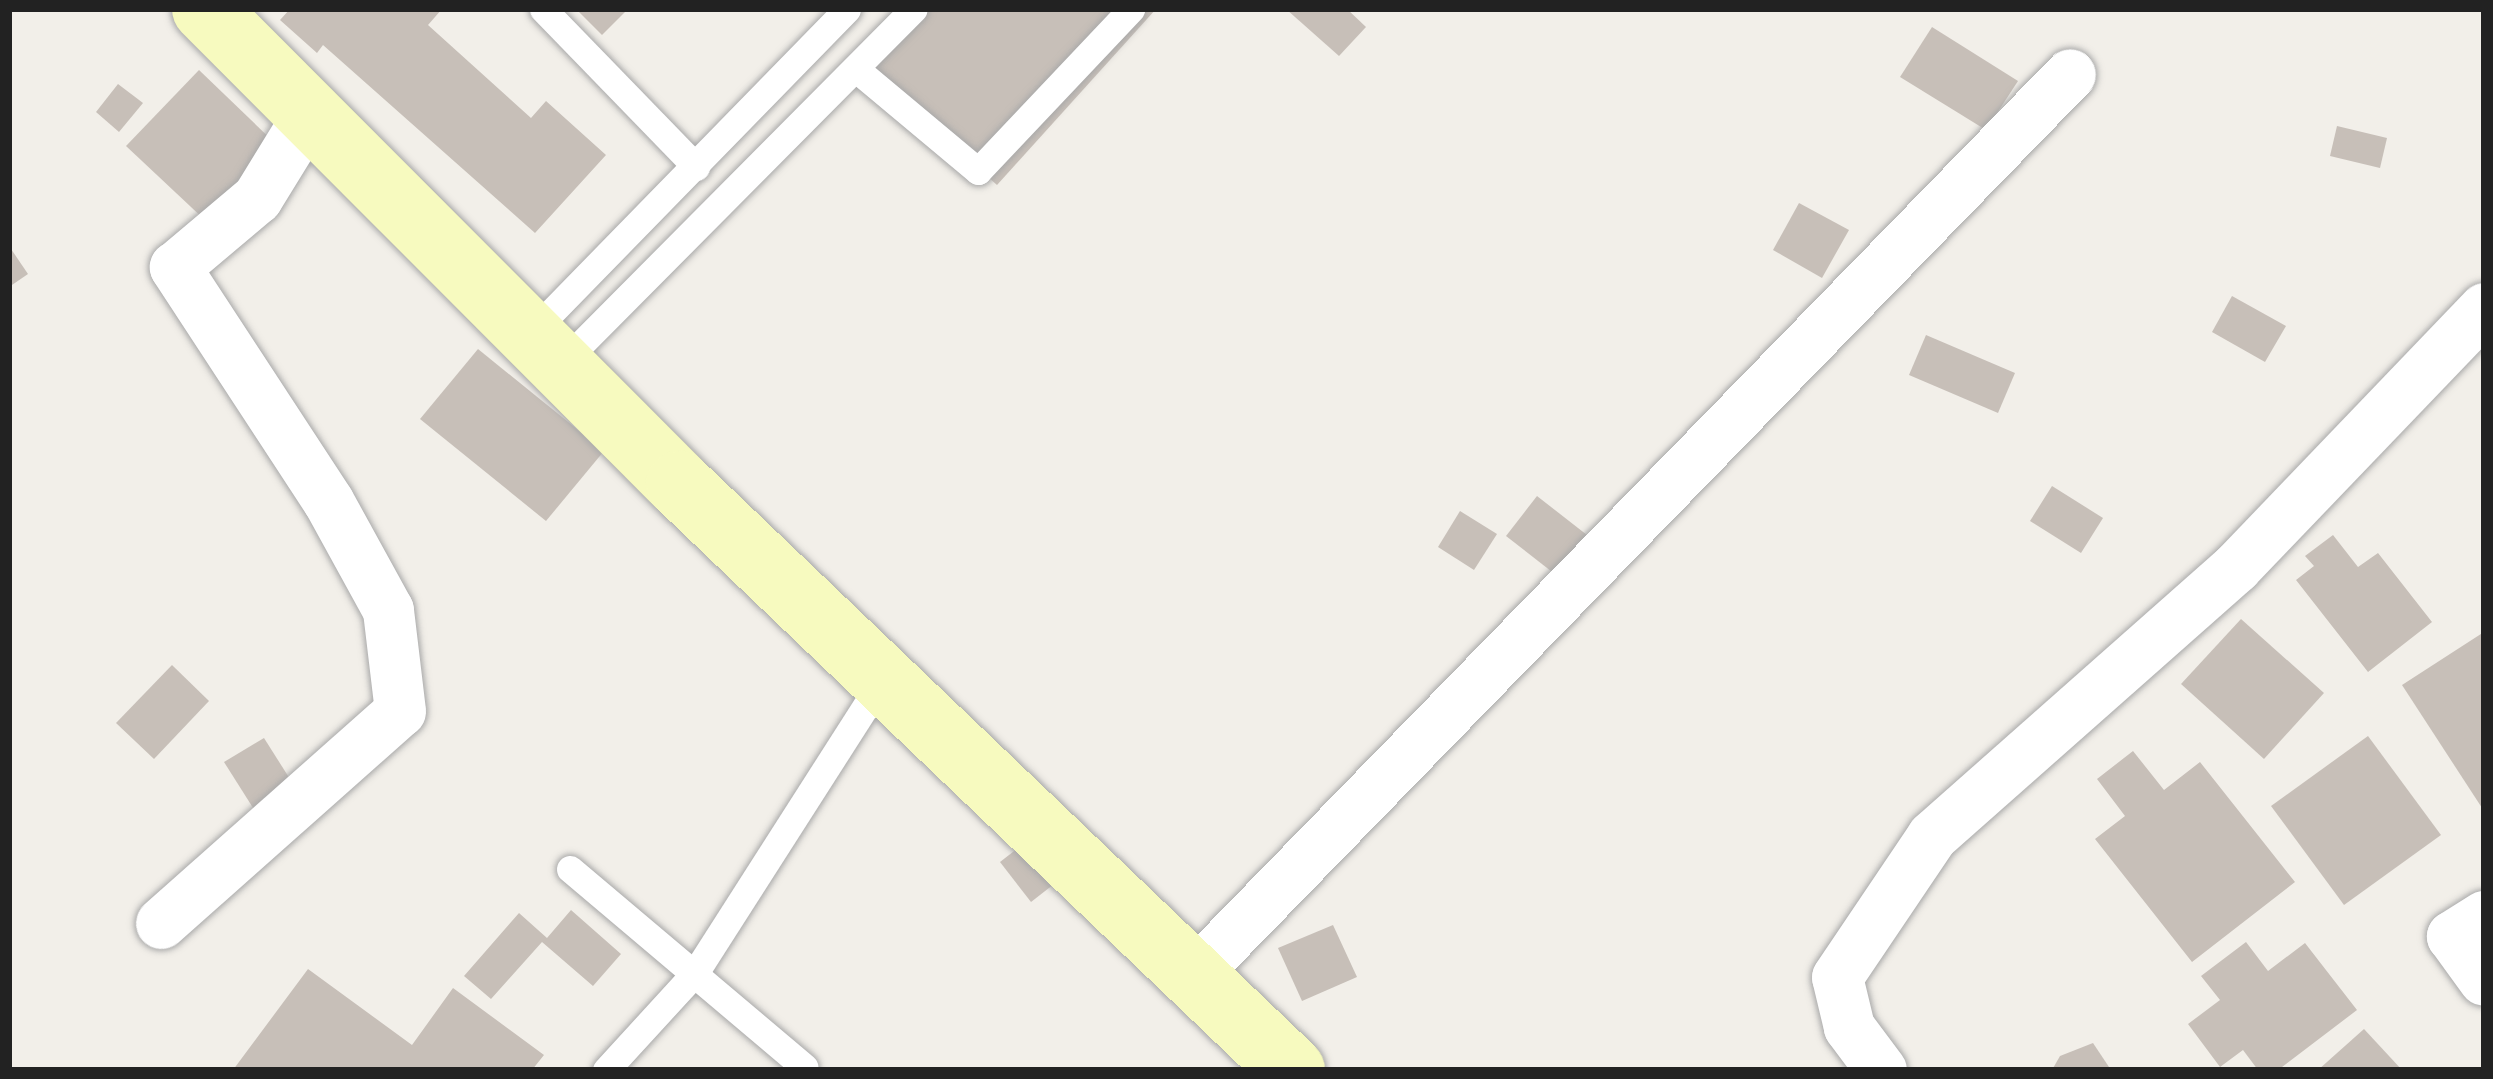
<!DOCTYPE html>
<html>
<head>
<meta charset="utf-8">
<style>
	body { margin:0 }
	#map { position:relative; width:2493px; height:1079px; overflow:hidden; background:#f2efe9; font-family:Montserrat,sans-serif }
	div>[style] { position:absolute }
	.building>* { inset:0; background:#c7bfb8 }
	.roads { filter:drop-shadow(0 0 3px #a9a9a9) drop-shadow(0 0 3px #a9a9a9) }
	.lane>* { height:27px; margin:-13.5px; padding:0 13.5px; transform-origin:13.5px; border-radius:13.5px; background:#fff }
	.street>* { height:51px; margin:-25.5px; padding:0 25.5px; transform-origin:25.5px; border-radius:25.5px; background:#fff }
	.secondary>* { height:66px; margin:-33px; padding:0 33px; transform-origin:33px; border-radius:33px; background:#f7fabf }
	span { translate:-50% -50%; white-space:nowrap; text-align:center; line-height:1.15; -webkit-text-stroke:12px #fff; paint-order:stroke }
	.frame { position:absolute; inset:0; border:12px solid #222; pointer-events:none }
</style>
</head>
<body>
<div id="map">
	<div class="building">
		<div style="clip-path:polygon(290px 9px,442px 9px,428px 25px,531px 118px,546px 101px,606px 155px,535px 233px,323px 45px,317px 53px,280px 20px)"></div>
		<div style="clip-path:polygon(576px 9px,628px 9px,602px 35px)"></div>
		<div style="clip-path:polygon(923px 9px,1156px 9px,997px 185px,868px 70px)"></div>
		<div style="clip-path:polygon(1286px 9px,1347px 9px,1366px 27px,1339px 56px)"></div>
		<div style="clip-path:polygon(1932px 27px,2018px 81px,1986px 130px,1900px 77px)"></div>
		<div style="clip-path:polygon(199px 70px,279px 147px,207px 222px,126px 146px)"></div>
		<div style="clip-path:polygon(118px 84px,143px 103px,119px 132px,96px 112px)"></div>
		<div style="clip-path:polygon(2337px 126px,2387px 138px,2380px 168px,2330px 156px)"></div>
		<div style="clip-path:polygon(1799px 203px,1849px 230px,1822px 278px,1773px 250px)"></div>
		<div style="clip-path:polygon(9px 246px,28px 274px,9px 287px)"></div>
		<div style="clip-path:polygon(2232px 296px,2286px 326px,2265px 362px,2212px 332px)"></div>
		<div style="clip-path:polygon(1926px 335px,2015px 373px,1998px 413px,1909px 375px)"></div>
		<div style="clip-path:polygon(478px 349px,604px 451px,546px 521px,420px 419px)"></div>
		<div style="clip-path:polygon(2052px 486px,2103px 518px,2081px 553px,2030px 521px)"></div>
		<div style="clip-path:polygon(1537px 496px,1587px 535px,1556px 575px,1506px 536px)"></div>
		<div style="clip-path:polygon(1460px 511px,1497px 534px,1474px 570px,1438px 547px)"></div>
		<div style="clip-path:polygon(2333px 535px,2358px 567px,2378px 553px,2432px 622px,2368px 672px,2296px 580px,2314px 566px,2305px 556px)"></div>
		<div style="clip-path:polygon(2241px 619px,2324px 693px,2264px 759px,2181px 684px)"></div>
		<div style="clip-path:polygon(2484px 632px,2484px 811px,2402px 685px)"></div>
		<div style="clip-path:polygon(172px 665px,209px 701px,154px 759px,116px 723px)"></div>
		<div style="clip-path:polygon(2368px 736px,2441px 835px,2344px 905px,2271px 806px)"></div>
		<div style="clip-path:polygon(264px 738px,295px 787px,255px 811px,224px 762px)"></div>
		<div style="clip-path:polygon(2133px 751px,2164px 790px,2200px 762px,2295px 882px,2192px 962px,2095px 839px,2125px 816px,2097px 779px)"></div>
		<div style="clip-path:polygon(1041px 830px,1072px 870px,1031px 902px,1000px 862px)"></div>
		<div style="clip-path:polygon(571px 910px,621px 954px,593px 986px,542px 942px,491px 999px,464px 976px,519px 913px,547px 938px)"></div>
		<div style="clip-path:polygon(1333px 925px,1357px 977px,1302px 1001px,1278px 948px)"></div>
		<div style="clip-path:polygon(2246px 942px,2268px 971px,2305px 943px,2357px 1010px,2278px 1070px,2258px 1070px,2243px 1050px,2220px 1067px,2188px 1024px,2220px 1000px,2201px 976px)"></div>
		<div style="clip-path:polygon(308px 969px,412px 1045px,453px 988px,544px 1055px,532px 1070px,233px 1070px)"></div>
		<div style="clip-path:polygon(2364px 1029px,2402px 1070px,2318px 1070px)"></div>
		<div style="clip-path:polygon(2093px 1043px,2111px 1070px,2052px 1070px,2060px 1056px)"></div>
	</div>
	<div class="roads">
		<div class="lane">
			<div style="left:543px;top:9px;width:220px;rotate:45.9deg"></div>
			<div style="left:856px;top:69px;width:159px;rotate:39.9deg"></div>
			<div style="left:978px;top:171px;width:223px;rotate:-46.6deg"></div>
			<div style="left:532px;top:332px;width:451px;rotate:-45.7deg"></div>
			<div style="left:562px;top:363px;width:499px;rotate:-45.2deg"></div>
			<div style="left:570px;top:869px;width:307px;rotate:40.2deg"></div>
			<div style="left:606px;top:1070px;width:132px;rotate:-47.5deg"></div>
			<div style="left:695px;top:973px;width:349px;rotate:-57.4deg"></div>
		</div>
		<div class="street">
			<div style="left:2484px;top:916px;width:38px;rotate:148deg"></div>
			<div style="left:2452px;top:936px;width:54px;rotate:54deg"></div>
			<div style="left:161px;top:923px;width:319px;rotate:-41.6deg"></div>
			<div style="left:400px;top:711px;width:102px;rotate:-96.8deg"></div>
			<div style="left:388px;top:610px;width:124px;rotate:-118.8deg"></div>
			<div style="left:328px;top:501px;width:280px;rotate:-123.2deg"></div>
			<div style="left:175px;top:267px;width:107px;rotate:-40.1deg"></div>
			<div style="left:257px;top:198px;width:101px;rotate:-58.4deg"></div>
			<div style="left:1193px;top:975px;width:1257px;rotate:-45.77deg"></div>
			<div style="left:1881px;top:1070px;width:54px;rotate:-126.7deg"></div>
			<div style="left:1849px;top:1027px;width:51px;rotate:-103.5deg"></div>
			<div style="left:1837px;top:977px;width:170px;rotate:-56deg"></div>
			<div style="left:1932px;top:836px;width:406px;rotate:-41.5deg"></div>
			<div style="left:2236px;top:567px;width:359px;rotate:-46.2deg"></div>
		</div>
		<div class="secondary">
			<div style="left:205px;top:9px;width:671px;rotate:45.06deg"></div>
			<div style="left:679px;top:484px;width:848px;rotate:43.71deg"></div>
		</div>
	</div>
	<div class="frame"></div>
</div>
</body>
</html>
